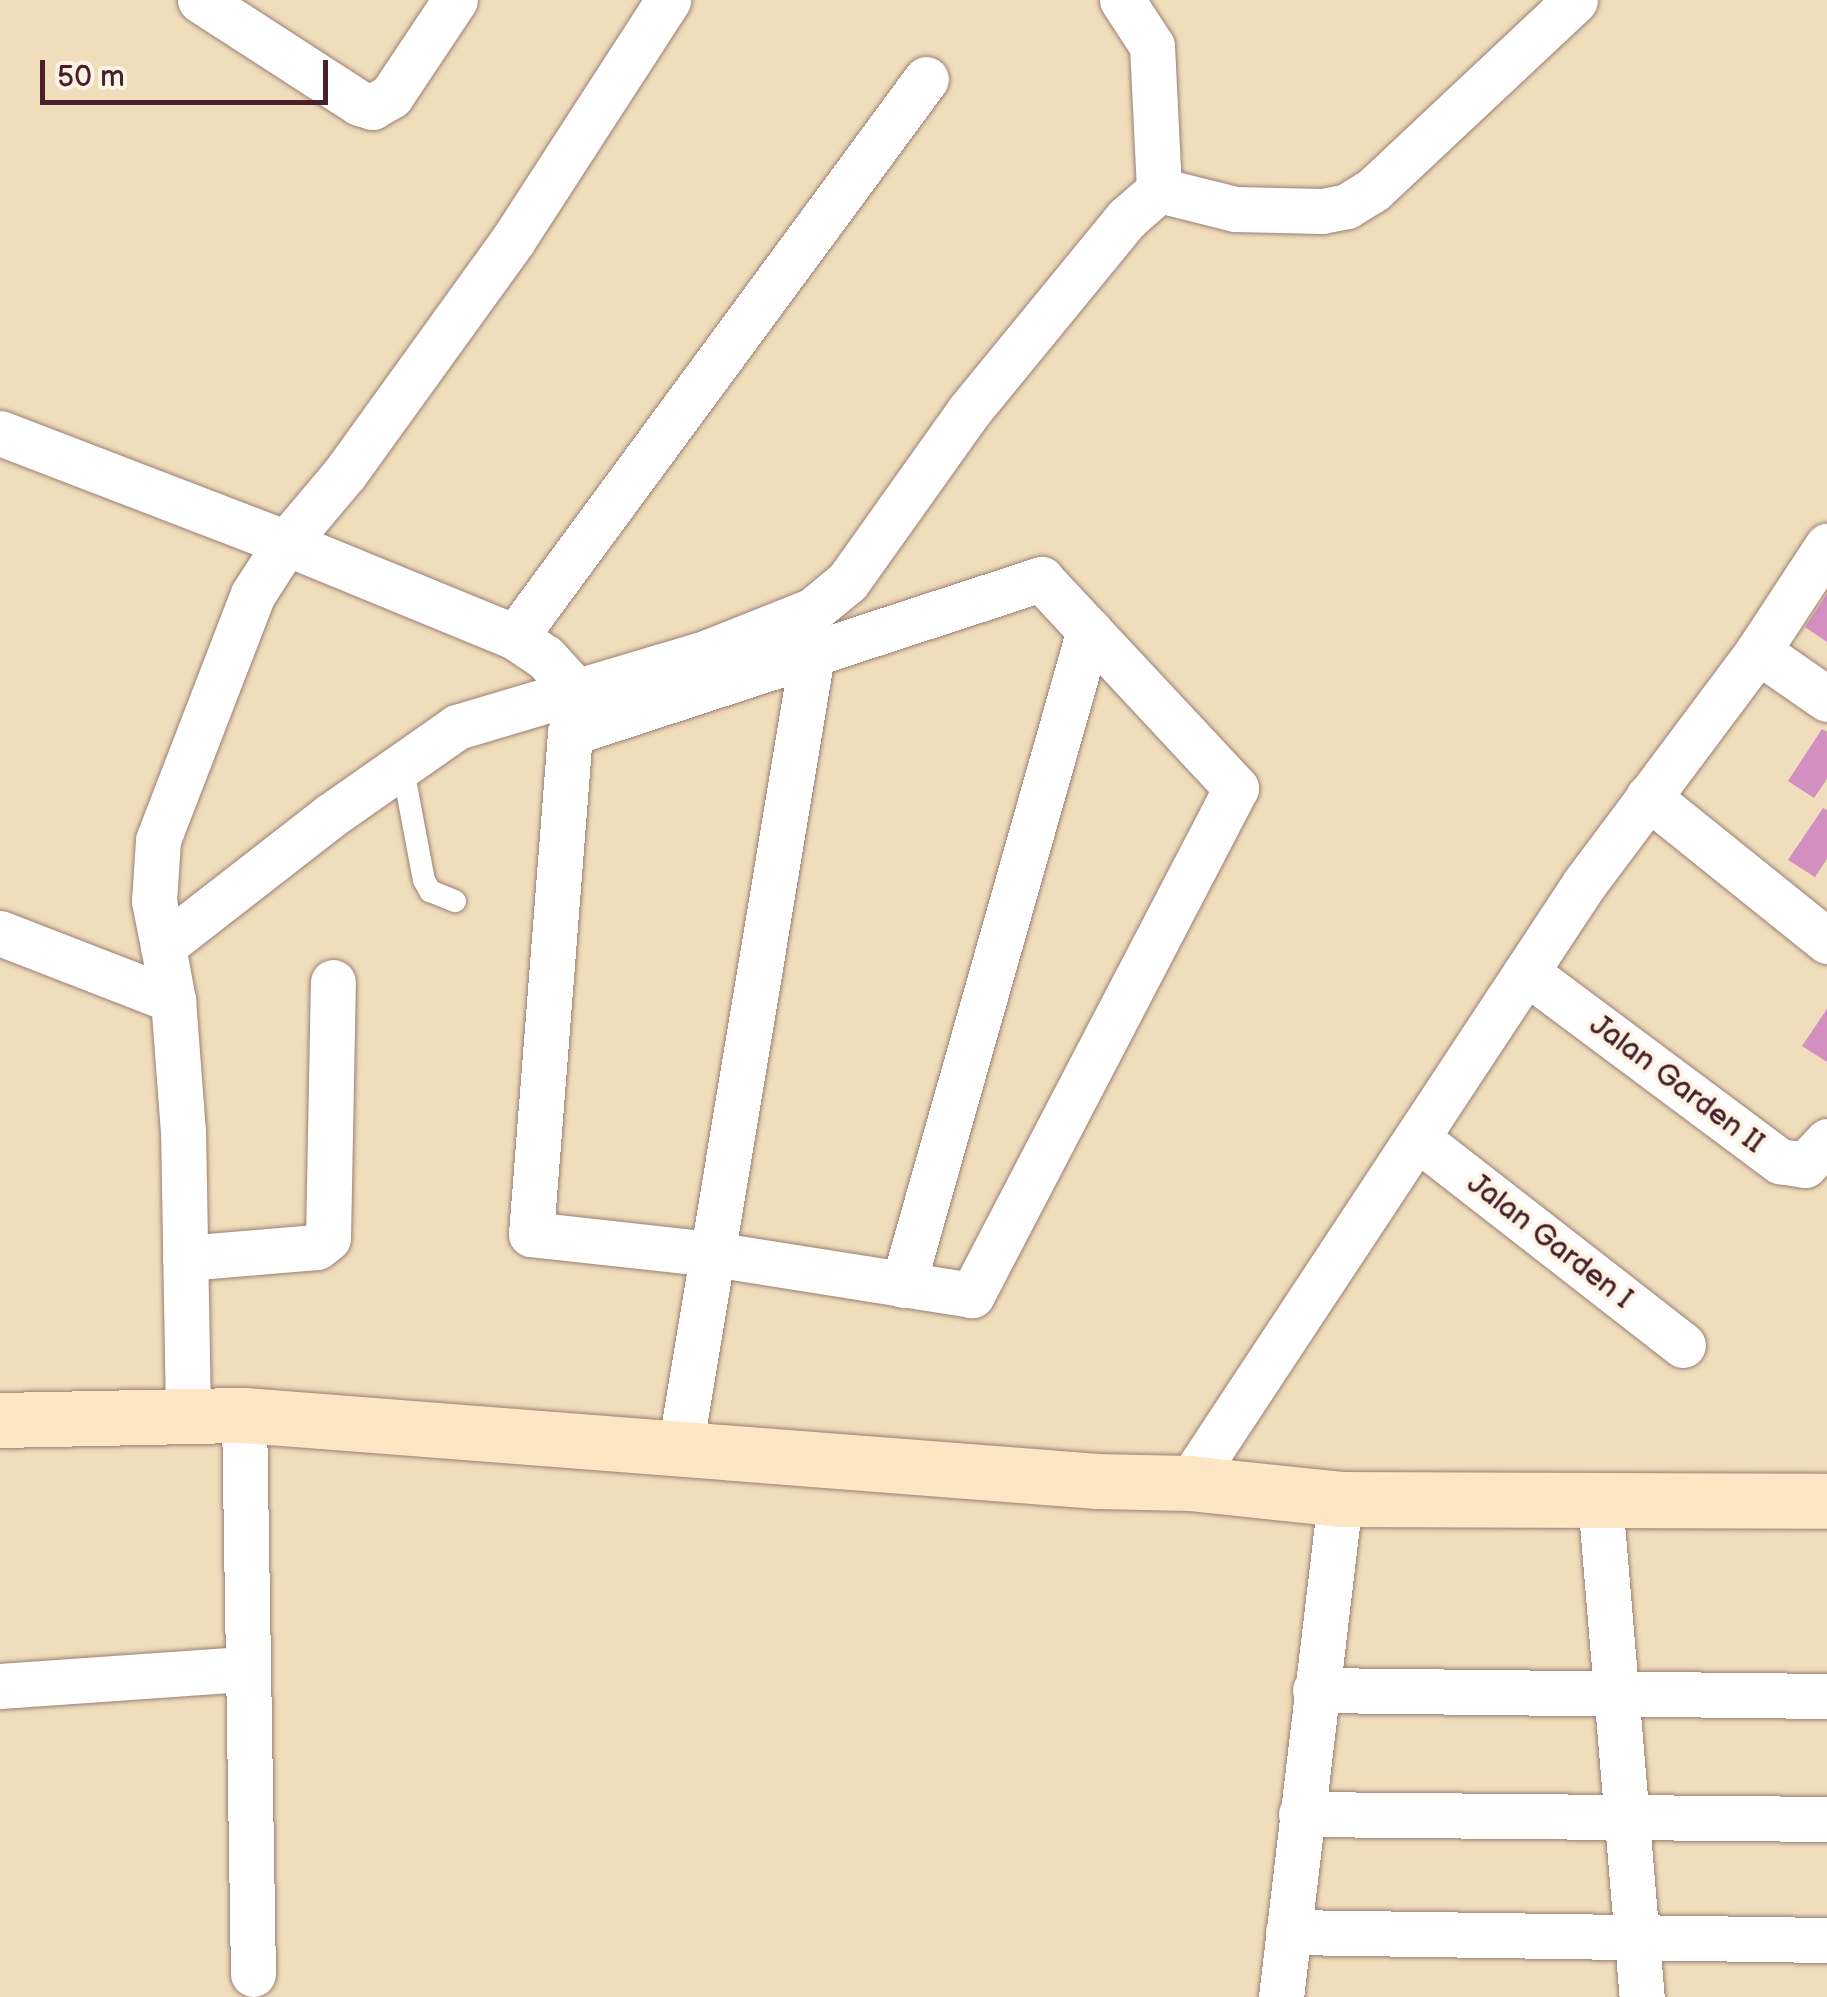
<!DOCTYPE html>
<html>
<head>
<meta charset="utf-8">
<style>
	body { margin:0 }
	#map { position:relative; width:1827px; height:1997px; overflow:hidden; background:#efddbb; font-family:"Balsamiq Sans",sans-serif }
	div>[style] { position:absolute }
	.building>* { inset:0; background:#d38fc0 }
	.roads { filter:drop-shadow(0 0 2px #9c7e73) drop-shadow(0 0 2px #9c7e73) }
	.lane>* { height:22px; margin:-11px; padding:0 11px; transform-origin:11px; border-radius:11px; background:#fff }
	.street>* { height:45px; margin:-22.5px; padding:0 22.5px; transform-origin:22.5px; border-radius:22.5px; background:#fff }
	.secondary>* { height:55px; margin:-27.5px; padding:0 27.5px; transform-origin:27.5px; border-radius:27.5px; background:#fce6c4 }
	span { translate:-50% -50%; white-space:nowrap; text-align:center; line-height:1.15; -webkit-text-stroke:8px #fcf5e5; paint-order:stroke }
	.street-label { font-size:30px; color:#4a1f2b }
	.scale { position:absolute; left:40px; top:60px; width:288px; height:45px; box-sizing:border-box; border:5px solid #4a1f2b; border-top:0; padding-left:12px; font-size:30px; line-height:35px; white-space:nowrap; color:#4a1f2b; -webkit-text-stroke:8px #fcf5e5; paint-order:stroke }
</style>
</head>
<body>
<div id="map">
	<div class="building">
		<div style="clip-path:polygon(1827px 594px,1827px 642px,1805px 627px)"></div>
		<div style="clip-path:polygon(1822px 729px,1827px 732px,1827px 779px,1814px 798px,1788px 781px)"></div>
		<div style="clip-path:polygon(1823px 808px,1827px 810px,1827px 859px,1815px 877px,1788px 860px)"></div>
		<div style="clip-path:polygon(1827px 1009px,1827px 1062px,1802px 1046px)"></div>
	</div>
	<div class="roads">
		<div class="lane">
			<div style="left:402px;top:764px;width:118px;rotate:79.3deg"></div>
			<div style="left:424px;top:880px;width:13px;rotate:61deg"></div>
			<div style="left:430px;top:891px;width:27px;rotate:22deg"></div>
		</div>
		<div class="street">
			<div style="left:200px;top:0;width:189px;rotate:32.9deg"></div>
			<div style="left:359px;top:103px;width:14px;rotate:17deg"></div>
			<div style="left:372px;top:107px;width:22px;rotate:-30deg"></div>
			<div style="left:391px;top:96px;width:115px;rotate:-56.3deg"></div>
			<div style="left:1122px;top:0;width:55px;rotate:56.9deg"></div>
			<div style="left:1152px;top:46px;width:144px;rotate:87.2deg"></div>
			<div style="left:0;top:433px;width:306px;rotate:21deg"></div>
			<div style="left:286px;top:543px;width:248px;rotate:22.3deg"></div>
			<div style="left:515px;top:637px;width:36px;rotate:34deg"></div>
			<div style="left:545px;top:657px;width:47px;rotate:47.6deg"></div>
			<div style="left:1041px;top:579px;width:286px;rotate:47deg"></div>
			<div style="left:1236px;top:788px;width:572px;rotate:117.51deg"></div>
			<div style="left:972px;top:1295px;width:263px;rotate:-171deg"></div>
			<div style="left:712px;top:1254px;width:182px;rotate:-173.7deg"></div>
			<div style="left:531px;top:1234px;width:503px;rotate:-85.55deg"></div>
			<div style="left:570px;top:733px;width:496px;rotate:-18.1deg"></div>
			<div style="left:515px;top:637px;width:693px;rotate:-53.63deg"></div>
			<div style="left:1758px;top:651px;width:84px;rotate:34.8deg"></div>
			<div style="left:1648px;top:797px;width:230px;rotate:38.8deg"></div>
			<div style="left:0;top:933px;width:186px;rotate:21.2deg"></div>
			<div style="left:163px;top:946px;width:46px;rotate:-101.3deg"></div>
			<div style="left:154px;top:901px;width:61px;rotate:-86.2deg"></div>
			<div style="left:158px;top:840px;width:264px;rotate:-68.9deg"></div>
			<div style="left:253px;top:594px;width:61px;rotate:-57.1deg"></div>
			<div style="left:286px;top:543px;width:92px;rotate:-49.9deg"></div>
			<div style="left:345px;top:473px;width:287px;rotate:-54.2deg"></div>
			<div style="left:513px;top:240px;width:286px;rotate:-57.1deg"></div>
			<div style="left:1526px;top:972px;width:317px;rotate:36.7deg"></div>
			<div style="left:1780px;top:1161px;width:25px;rotate:9deg"></div>
			<div style="left:1805px;top:1165px;width:33px;rotate:-47deg"></div>
			<div style="left:1417px;top:1138px;width:337px;rotate:37.9deg"></div>
			<div style="left:185px;top:1258px;width:132px;rotate:-4.8deg"></div>
			<div style="left:317px;top:1247px;width:14px;rotate:-39deg"></div>
			<div style="left:328px;top:1238px;width:256px;rotate:-88.9deg"></div>
			<div style="left:903px;top:1285px;width:681px;rotate:-74.15deg"></div>
			<div style="left:188px;top:1414px;width:282px;rotate:-91deg"></div>
			<div style="left:183px;top:1132px;width:132px;rotate:-94.3deg"></div>
			<div style="left:173px;top:1000px;width:55px;rotate:-100.5deg"></div>
			<div style="left:163px;top:946px;width:212px;rotate:-37.9deg"></div>
			<div style="left:330px;top:816px;width:155px;rotate:-35deg"></div>
			<div style="left:457px;top:727px;width:262px;rotate:-16.6deg"></div>
			<div style="left:708px;top:652px;width:113px;rotate:-21.8deg"></div>
			<div style="left:813px;top:610px;width:45px;rotate:-39.6deg"></div>
			<div style="left:848px;top:581px;width:207px;rotate:-54.6deg"></div>
			<div style="left:968px;top:412px;width:251px;rotate:-50.7deg"></div>
			<div style="left:1127px;top:218px;width:43px;rotate:-41.2deg"></div>
			<div style="left:1159px;top:190px;width:78px;rotate:14deg"></div>
			<div style="left:1235px;top:209px;width:87px;rotate:1.3deg"></div>
			<div style="left:1322px;top:211px;width:25px;rotate:-11deg"></div>
			<div style="left:1347px;top:206px;width:31px;rotate:-32deg"></div>
			<div style="left:1373px;top:190px;width:277px;rotate:-43.2deg"></div>
			<div style="left:244px;top:1415px;width:559px;rotate:89.08deg"></div>
			<div style="left:680px;top:1449px;width:806px;rotate:-80.57deg"></div>
			<div style="left:1189px;top:1483px;width:718px;rotate:-56.6deg"></div>
			<div style="left:1584px;top:884px;width:291px;rotate:-53.2deg"></div>
			<div style="left:1758px;top:651px;width:126px;rotate:-56.7deg"></div>
			<div style="left:1600px;top:1500px;width:499px;rotate:85.2deg"></div>
			<div style="left:0;top:1686px;width:247px;rotate:-4deg"></div>
			<div style="left:1315px;top:1690px;width:512px;rotate:0.67deg"></div>
			<div style="left:1301px;top:1814px;width:526px;rotate:0.54deg"></div>
			<div style="left:1288px;top:1932px;width:539px;rotate:0.85deg"></div>
			<div style="left:1281px;top:1997px;width:501px;rotate:-83.24deg"></div>
		</div>
		<div class="secondary">
			<div style="left:0;top:1420px;width:244px;rotate:-1.2deg"></div>
			<div style="left:244px;top:1415px;width:856px;rotate:4.42deg"></div>
			<div style="left:1097px;top:1481px;width:92px;rotate:1.2deg"></div>
			<div style="left:1189px;top:1483px;width:152px;rotate:6deg"></div>
			<div style="left:1340px;top:1499px;width:487px;rotate:0.2deg"></div>
		</div>
	</div>
	<div class="street-label">
		<span style="left:1677px;top:1084px;rotate:37deg">Jalan Garden II</span>
		<span style="left:1550px;top:1241px;rotate:38deg">Jalan Garden I</span>
	</div>
	<div class="scale">50 m</div>
</div>
</body>
</html>
